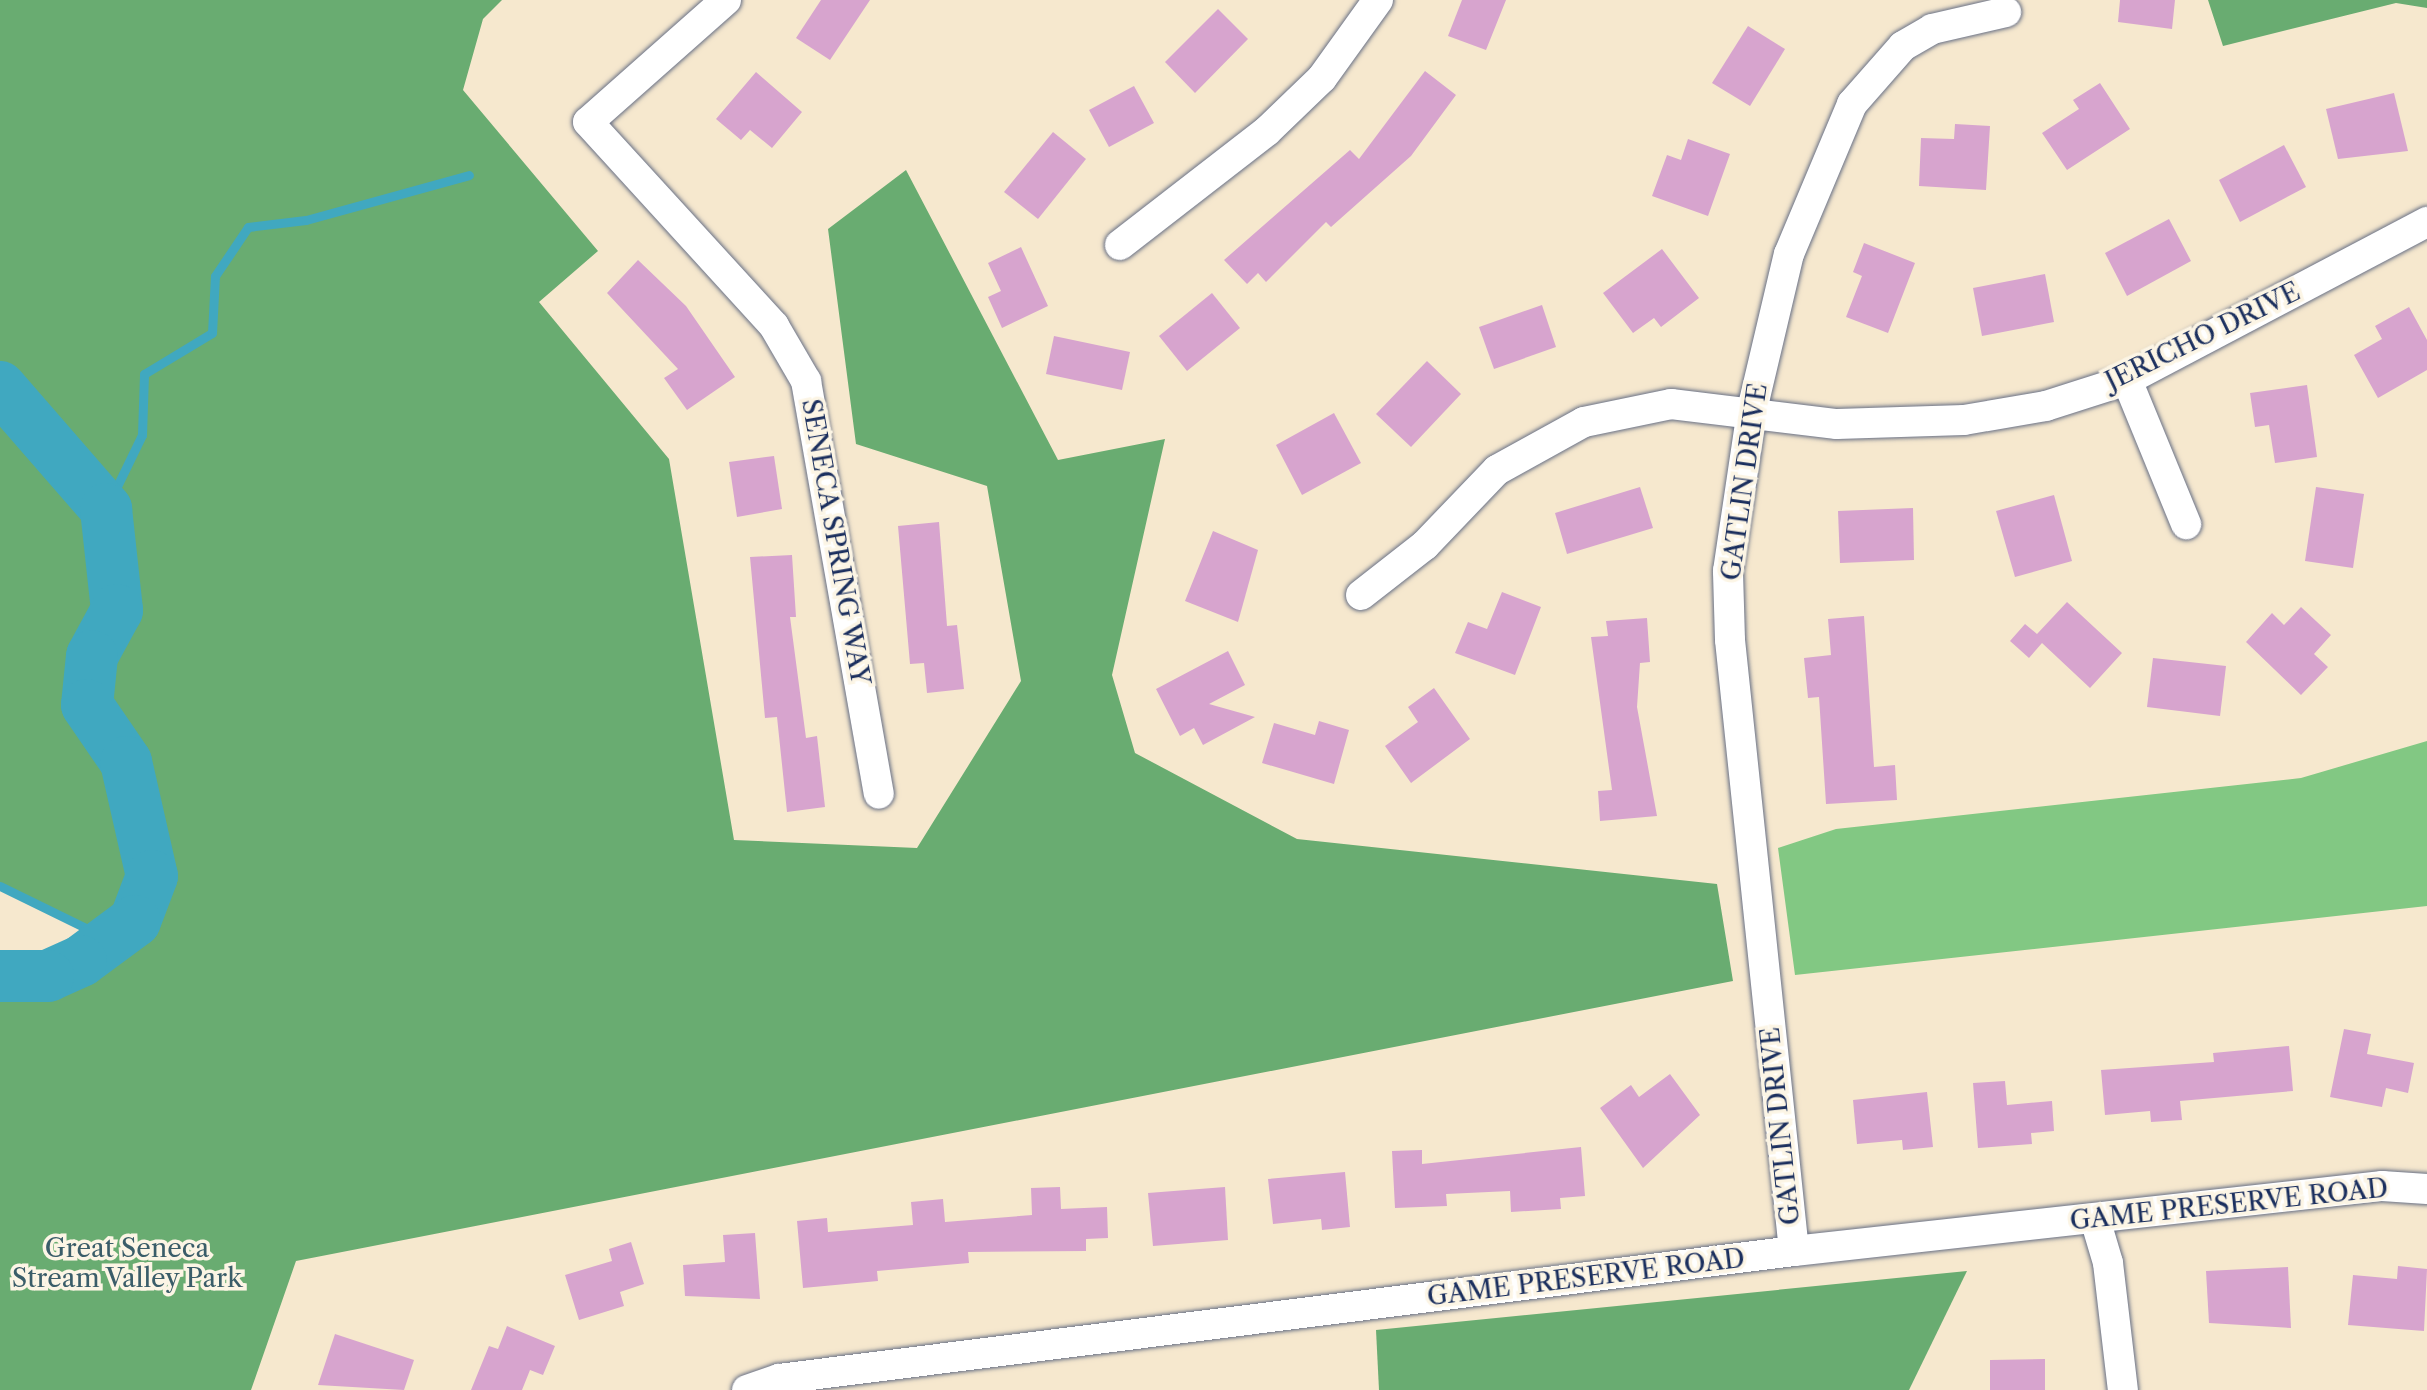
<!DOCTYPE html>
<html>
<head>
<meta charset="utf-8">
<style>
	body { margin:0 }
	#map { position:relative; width:2427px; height:1390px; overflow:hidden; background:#f6e8ce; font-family:"Libre Caslon Text",serif }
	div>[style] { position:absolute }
	.green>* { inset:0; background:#82c883 }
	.forest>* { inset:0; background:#69ac71 }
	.stream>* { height:9px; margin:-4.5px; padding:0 4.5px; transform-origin:4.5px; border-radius:4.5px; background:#40a8c0 }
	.river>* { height:52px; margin:-26px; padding:0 26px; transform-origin:26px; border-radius:26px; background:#40a8c0 }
	.building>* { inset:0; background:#d7a4ce }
	.roads { filter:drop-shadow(0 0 2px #687085) drop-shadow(0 0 2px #687085) }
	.minor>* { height:30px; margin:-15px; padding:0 15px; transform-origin:15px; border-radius:15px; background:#fff }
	span { translate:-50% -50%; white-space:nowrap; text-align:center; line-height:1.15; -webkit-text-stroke:7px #fcf5e5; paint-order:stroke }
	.street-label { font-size:26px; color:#1b2f5e }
	.park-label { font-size:26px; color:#3a5d69 }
</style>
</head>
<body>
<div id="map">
	<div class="green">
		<div style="clip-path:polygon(2427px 741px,2427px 906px,1795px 975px,1778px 848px,1836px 829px,2301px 778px)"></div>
	</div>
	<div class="forest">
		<div style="clip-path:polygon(0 0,502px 0,483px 19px,463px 90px,598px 251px,539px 302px,669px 459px,734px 840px,917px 848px,1021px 681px,987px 486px,856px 444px,828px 229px,906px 170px,1058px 460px,1165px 439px,1112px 675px,1135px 753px,1297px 839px,1717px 884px,1733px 981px,296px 1261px,251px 1390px,0 1390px,0 976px,48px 976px,80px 961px,104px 937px,0 886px)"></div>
		<div style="clip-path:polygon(2208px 0,2427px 0,2427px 8px,2396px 3px,2223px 46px)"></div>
		<div style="clip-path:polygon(1967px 1271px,1909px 1390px,1379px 1390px,1376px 1330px)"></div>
	</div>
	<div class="stream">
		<div style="left:106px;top:509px;width:82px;rotate:-64.1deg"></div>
		<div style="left:142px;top:435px;width:61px;rotate:-88.1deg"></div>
		<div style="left:144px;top:374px;width:79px;rotate:-31.1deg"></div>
		<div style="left:212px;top:333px;width:57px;rotate:-87deg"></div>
		<div style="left:215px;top:276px;width:59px;rotate:-56deg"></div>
		<div style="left:248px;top:227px;width:58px;rotate:-6.9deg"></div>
		<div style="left:306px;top:220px;width:169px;rotate:-15.4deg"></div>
		<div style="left:0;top:886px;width:116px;rotate:26.1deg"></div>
	</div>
	<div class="river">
		<div style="left:0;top:387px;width:162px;rotate:49deg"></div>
		<div style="left:106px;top:509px;width:102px;rotate:83.8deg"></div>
		<div style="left:117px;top:610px;width:52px;rotate:118.5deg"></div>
		<div style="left:92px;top:656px;width:49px;rotate:95.8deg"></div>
		<div style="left:87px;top:705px;width:69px;rotate:55.6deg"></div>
		<div style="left:126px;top:762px;width:117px;rotate:77.2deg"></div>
		<div style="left:152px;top:876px;width:48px;rotate:110.7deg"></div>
		<div style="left:135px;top:921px;width:67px;rotate:143.5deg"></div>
		<div style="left:81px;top:961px;width:36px;rotate:156deg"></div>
		<div style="left:48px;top:976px;width:48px;rotate:180deg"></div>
	</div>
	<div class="building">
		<div style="clip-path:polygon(821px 0,870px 0,830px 60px,796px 38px)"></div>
		<div style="clip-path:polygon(1462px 0,1506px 0,1486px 50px,1448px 36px)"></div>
		<div style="clip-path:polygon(2120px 0,2175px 0,2172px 29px,2118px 22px)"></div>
		<div style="clip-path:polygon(1218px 9px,1248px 39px,1195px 93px,1165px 62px)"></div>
		<div style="clip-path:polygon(1748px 26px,1785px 49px,1750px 106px,1712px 83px)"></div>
		<div style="clip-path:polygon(1425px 71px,1456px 95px,1411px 156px,1331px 227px,1326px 222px,1266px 282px,1258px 273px,1247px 284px,1224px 260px,1350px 150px,1359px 159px)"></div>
		<div style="clip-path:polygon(756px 72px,802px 112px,772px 148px,750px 130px,741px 140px,716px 119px)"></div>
		<div style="clip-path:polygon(2100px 83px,2130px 129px,2067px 170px,2042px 133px,2079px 109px,2073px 100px)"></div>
		<div style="clip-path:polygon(1134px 86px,1154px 123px,1109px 147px,1089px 110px)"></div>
		<div style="clip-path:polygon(2394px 93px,2408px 151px,2338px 159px,2326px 109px)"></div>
		<div style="clip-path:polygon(1955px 124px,1990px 126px,1986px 190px,1919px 186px,1921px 138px,1954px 139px)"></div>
		<div style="clip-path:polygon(1053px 132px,1086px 159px,1038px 219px,1004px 192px)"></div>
		<div style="clip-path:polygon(1688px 139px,1730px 154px,1708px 216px,1652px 196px,1667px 155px,1681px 160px)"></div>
		<div style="clip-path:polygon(2284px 145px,2306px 187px,2240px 222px,2219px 180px)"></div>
		<div style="clip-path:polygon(2169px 219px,2191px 261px,2127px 296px,2105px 253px)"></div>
		<div style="clip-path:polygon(1864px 243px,1915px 263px,1888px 333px,1846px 317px,1862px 276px,1853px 272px)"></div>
		<div style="clip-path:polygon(1021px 247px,1048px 306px,1002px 328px,988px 297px,1001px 291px,988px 263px)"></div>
		<div style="clip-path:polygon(1662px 249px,1699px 298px,1661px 327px,1654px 318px,1633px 333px,1603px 293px)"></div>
		<div style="clip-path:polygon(638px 260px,686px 306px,735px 377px,687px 410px,664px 378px,678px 369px,607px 293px)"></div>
		<div style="clip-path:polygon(2045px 274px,2054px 322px,1982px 336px,1973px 288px)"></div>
		<div style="clip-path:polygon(1212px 293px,1240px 328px,1187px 371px,1159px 336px)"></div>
		<div style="clip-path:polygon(1542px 305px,1556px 347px,1494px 369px,1479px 327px)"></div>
		<div style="clip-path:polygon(2409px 307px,2427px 340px,2427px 370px,2378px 398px,2354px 355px,2382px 339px,2375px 326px)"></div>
		<div style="clip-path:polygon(1054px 336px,1130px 352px,1122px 390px,1046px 374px)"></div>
		<div style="clip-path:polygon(1427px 361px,1461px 394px,1411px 447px,1376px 414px)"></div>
		<div style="clip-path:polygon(2307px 385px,2317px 457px,2275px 463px,2269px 425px,2255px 427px,2250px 393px)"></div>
		<div style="clip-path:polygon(1334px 413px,1361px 463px,1302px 495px,1276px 445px)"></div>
		<div style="clip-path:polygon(774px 456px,782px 509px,737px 517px,729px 462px)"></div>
		<div style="clip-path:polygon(1640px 487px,1653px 528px,1567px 554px,1555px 513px)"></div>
		<div style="clip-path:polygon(2316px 487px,2364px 494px,2353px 568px,2305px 561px)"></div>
		<div style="clip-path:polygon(2054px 495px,2072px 561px,2015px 577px,1996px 511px)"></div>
		<div style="clip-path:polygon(1913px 508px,1914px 560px,1840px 563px,1838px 511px)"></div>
		<div style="clip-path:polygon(939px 522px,947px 626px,957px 625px,964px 689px,927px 693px,924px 663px,910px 664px,898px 526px)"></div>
		<div style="clip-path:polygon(1213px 531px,1258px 550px,1238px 622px,1185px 601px)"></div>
		<div style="clip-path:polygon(792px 555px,796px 617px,790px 617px,806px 738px,817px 736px,825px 807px,787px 812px,777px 717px,765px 718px,750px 557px)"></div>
		<div style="clip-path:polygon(1502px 592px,1541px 607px,1515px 675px,1455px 653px,1468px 622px,1487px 629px)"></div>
		<div style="clip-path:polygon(2067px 602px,2122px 653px,2090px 688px,2042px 643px,2029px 658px,2010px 641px,2025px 624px,2037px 634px)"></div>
		<div style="clip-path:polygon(2301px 607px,2331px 635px,2314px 654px,2328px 667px,2301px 695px,2246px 642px,2272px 613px,2284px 625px)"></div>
		<div style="clip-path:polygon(1864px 616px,1874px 767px,1895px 765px,1897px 800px,1826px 804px,1819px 697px,1808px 698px,1804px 658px,1831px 655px,1828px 619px)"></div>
		<div style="clip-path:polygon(1647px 618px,1650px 662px,1640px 663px,1637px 707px,1657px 816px,1600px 821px,1598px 791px,1612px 790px,1591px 637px,1608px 636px,1606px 621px)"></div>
		<div style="clip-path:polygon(1228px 651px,1245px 685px,1209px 704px,1255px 717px,1203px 745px,1194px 728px,1180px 736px,1156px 689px)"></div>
		<div style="clip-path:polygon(2153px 658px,2226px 666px,2220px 716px,2147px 707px)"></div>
		<div style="clip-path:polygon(1434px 688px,1470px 739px,1411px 783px,1385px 746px,1418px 722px,1408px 707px)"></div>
		<div style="clip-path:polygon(1319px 721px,1349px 730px,1334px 784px,1262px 763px,1274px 723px,1315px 735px)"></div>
		<div style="clip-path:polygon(2344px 1029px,2371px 1034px,2367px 1054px,2414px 1063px,2408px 1093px,2386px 1088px,2382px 1107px,2330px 1097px)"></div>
		<div style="clip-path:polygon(2289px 1046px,2293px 1091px,2180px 1101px,2182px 1120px,2151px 1122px,2150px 1111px,2105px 1115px,2101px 1070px,2214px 1062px,2213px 1053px)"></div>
		<div style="clip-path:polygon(1670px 1074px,1700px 1115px,1643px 1168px,1600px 1108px,1631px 1085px,1639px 1097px)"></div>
		<div style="clip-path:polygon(2005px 1081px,2007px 1105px,2052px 1101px,2054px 1131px,2031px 1133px,2032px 1144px,1978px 1148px,1973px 1083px)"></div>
		<div style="clip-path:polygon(1927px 1092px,1933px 1147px,1903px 1150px,1902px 1140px,1857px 1144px,1853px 1100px)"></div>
		<div style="clip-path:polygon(1581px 1147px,1585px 1196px,1560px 1198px,1561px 1209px,1511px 1212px,1510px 1191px,1446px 1194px,1447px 1206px,1395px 1208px,1392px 1151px,1422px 1150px,1422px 1164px)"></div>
		<div style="clip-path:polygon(1345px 1172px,1350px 1227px,1322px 1230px,1321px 1219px,1273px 1224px,1268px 1179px)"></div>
		<div style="clip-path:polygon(1060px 1187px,1061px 1209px,1107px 1207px,1108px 1238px,1086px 1239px,1086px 1251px,968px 1252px,969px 1263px,877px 1271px,878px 1281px,803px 1288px,797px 1221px,827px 1218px,828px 1232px,913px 1225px,911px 1202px,943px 1199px,945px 1222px,1032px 1215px,1031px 1188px)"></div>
		<div style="clip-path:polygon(1225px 1187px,1228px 1240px,1153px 1246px,1148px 1193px)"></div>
		<div style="clip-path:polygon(755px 1233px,760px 1299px,685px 1296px,683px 1265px,725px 1262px,723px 1235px)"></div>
		<div style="clip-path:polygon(631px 1242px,644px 1284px,620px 1292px,624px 1306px,579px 1320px,565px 1275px,612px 1261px,609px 1249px)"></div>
		<div style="clip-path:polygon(2398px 1266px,2427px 1269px,2424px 1331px,2348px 1325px,2353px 1275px,2397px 1279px)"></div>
		<div style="clip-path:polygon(2288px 1267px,2291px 1328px,2209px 1323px,2206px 1271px)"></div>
		<div style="clip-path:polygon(507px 1326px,555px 1346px,543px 1375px,530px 1370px,522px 1390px,471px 1390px,489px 1346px,498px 1349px)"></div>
		<div style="clip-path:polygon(335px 1334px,414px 1360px,404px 1390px,318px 1385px)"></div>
		<div style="clip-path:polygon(2045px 1359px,2045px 1390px,1990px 1390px,1990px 1360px)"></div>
	</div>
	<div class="roads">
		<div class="minor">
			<div style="left:726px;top:0;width:184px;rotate:138.5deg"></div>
			<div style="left:588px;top:122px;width:276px;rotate:47.6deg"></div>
			<div style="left:774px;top:326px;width:64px;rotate:59.8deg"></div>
			<div style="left:806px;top:381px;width:419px;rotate:80deg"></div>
			<div style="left:1120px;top:245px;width:186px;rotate:-37.8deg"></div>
			<div style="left:1267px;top:131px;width:76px;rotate:-43.9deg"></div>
			<div style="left:1322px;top:78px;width:96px;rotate:-54.3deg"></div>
			<div style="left:2127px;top:380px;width:156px;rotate:67.7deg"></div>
			<div style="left:1361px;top:595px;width:81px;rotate:-38deg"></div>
			<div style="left:1425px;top:545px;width:104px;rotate:-46.2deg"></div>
			<div style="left:1497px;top:470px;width:99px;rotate:-28.9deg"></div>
			<div style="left:1584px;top:422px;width:89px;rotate:-11.7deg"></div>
			<div style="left:1671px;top:404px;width:167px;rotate:6.9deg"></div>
			<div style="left:1837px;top:424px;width:127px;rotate:-1.8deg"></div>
			<div style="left:1964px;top:420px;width:83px;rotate:-9.7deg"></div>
			<div style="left:2046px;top:406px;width:85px;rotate:-17.8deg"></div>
			<div style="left:2127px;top:380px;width:339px;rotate:-27.8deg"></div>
			<div style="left:2095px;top:1219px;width:46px;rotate:73.5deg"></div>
			<div style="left:2108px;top:1263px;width:128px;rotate:83.3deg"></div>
			<div style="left:1794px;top:1251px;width:614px;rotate:-95.98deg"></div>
			<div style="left:1730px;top:640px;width:69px;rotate:-91.7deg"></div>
			<div style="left:1728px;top:571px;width:163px;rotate:-81.5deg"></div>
			<div style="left:1752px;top:410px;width:160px;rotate:-76.7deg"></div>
			<div style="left:1789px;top:254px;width:163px;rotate:-67.2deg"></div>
			<div style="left:1852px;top:104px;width:77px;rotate:-48.7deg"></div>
			<div style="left:1903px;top:46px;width:34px;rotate:-30deg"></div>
			<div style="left:1932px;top:29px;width:76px;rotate:-12.9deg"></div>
			<div style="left:747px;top:1390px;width:34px;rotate:-19deg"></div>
			<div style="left:779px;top:1379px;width:1023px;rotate:-7.19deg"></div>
			<div style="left:1794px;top:1251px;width:592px;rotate:-6.31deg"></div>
			<div style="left:2382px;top:1186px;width:45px;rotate:3.8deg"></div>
		</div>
	</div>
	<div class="street-label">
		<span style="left:2203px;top:337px;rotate:-26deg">JERICHO DRIVE</span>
		<span style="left:1745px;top:482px;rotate:-82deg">GATLIN DRIVE</span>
		<span style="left:835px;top:542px;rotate:80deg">SENECA SPRING WAY</span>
		<span style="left:1781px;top:1126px;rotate:-96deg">GATLIN DRIVE</span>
		<span style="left:2229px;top:1205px;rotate:-6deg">GAME PRESERVE ROAD</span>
		<span style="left:1586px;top:1278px;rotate:-7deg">GAME PRESERVE ROAD</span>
	</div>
	<div class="park-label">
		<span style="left:127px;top:1264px">Great Seneca<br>Stream Valley Park</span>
	</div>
</div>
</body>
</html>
